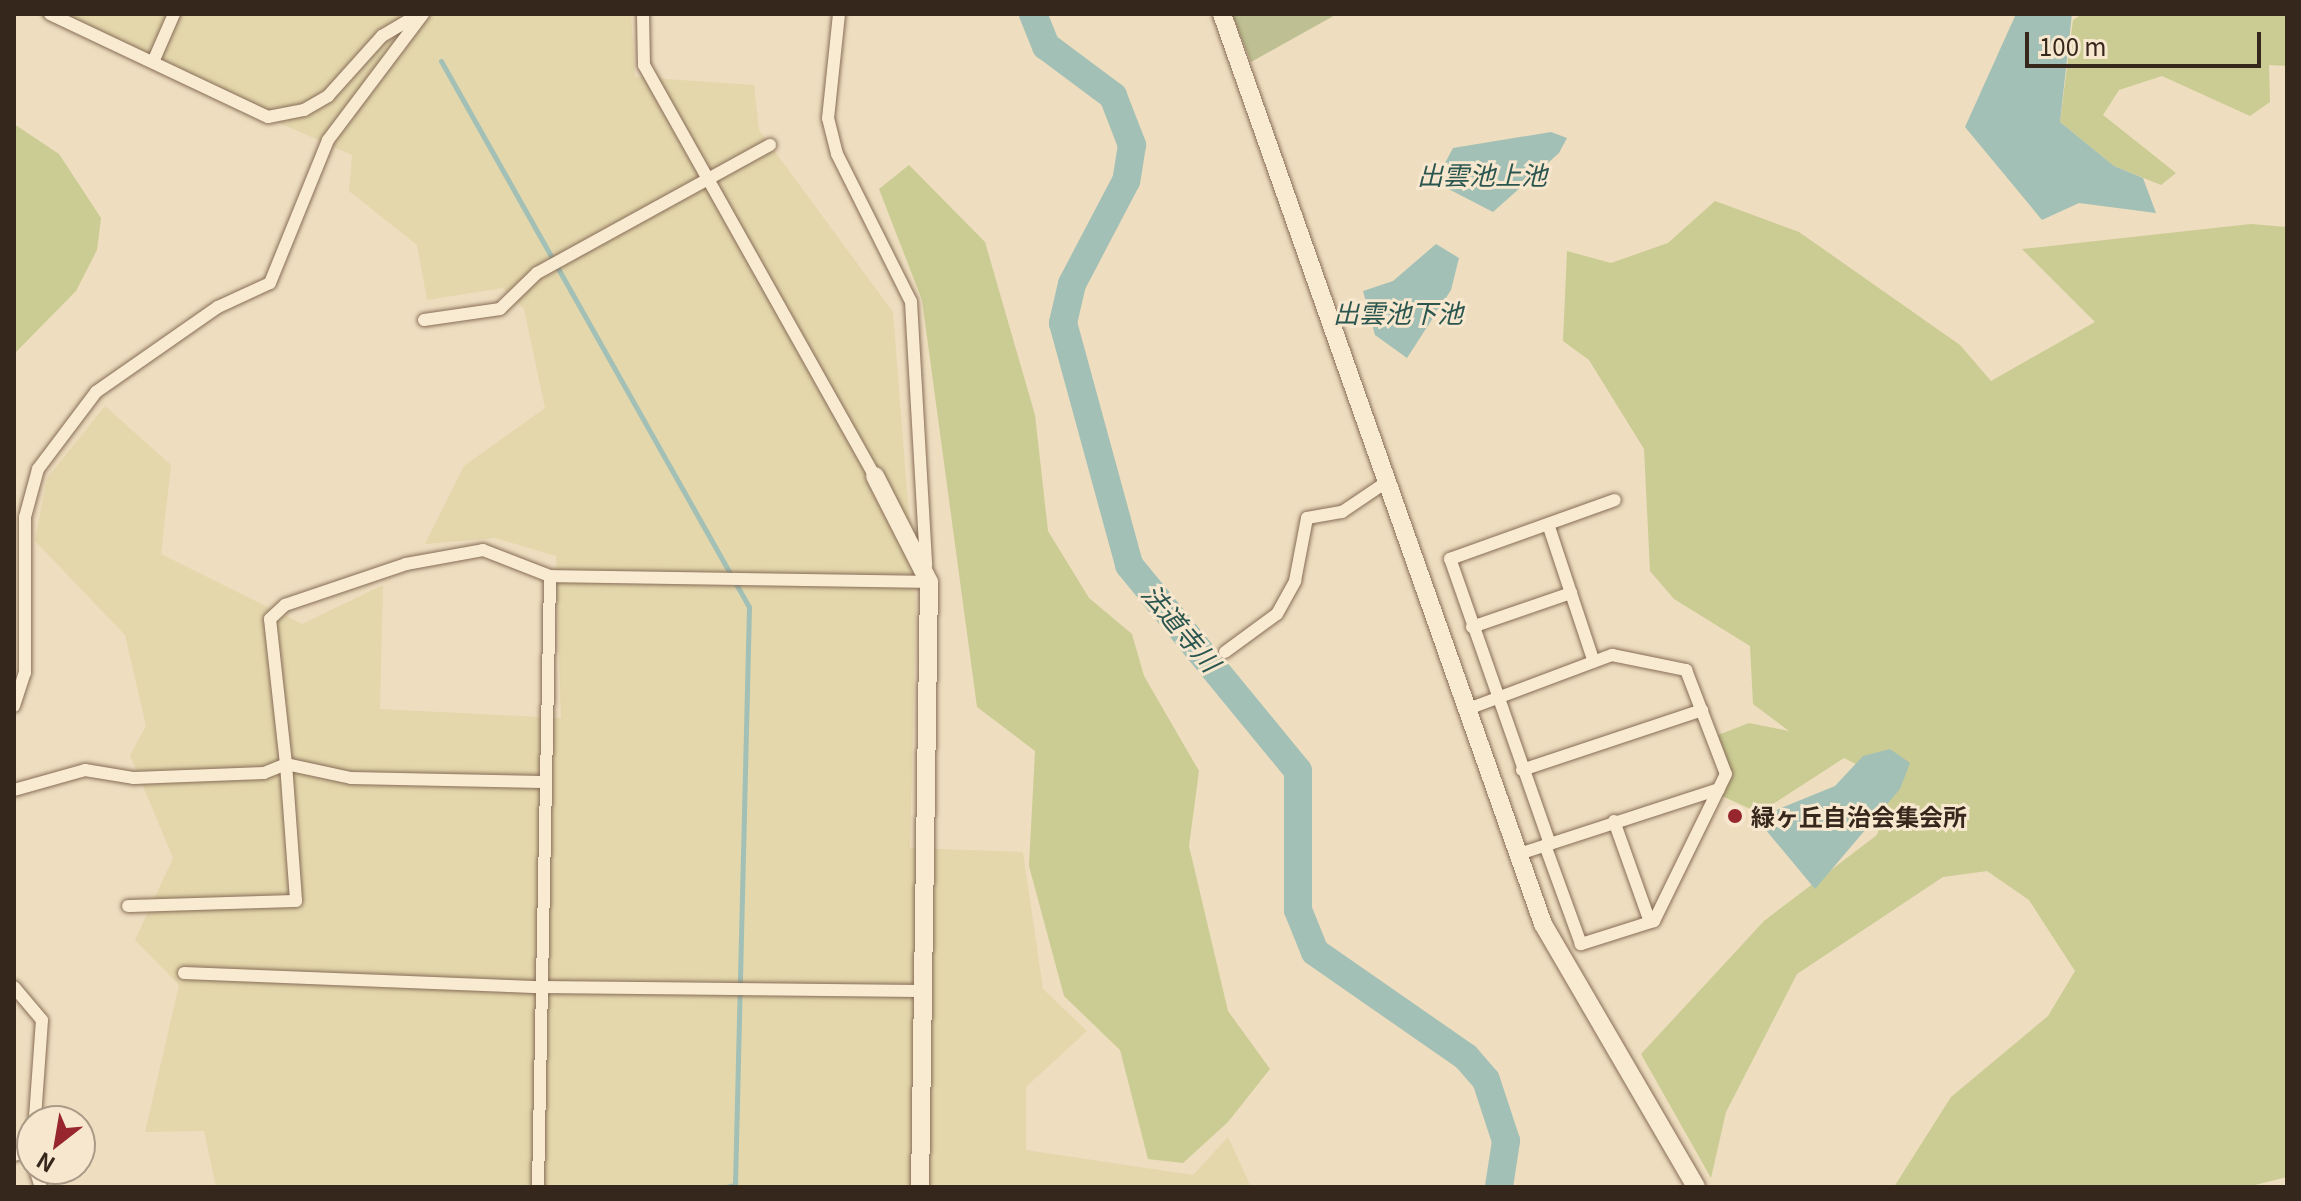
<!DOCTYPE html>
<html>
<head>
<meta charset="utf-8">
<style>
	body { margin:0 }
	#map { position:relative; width:2301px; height:1201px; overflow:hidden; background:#eeddbf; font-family:Georgia,"Noto Sans JP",serif }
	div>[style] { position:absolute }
	.farmland>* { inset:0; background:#e4d7ac }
	.green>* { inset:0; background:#cacc93 }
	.cemetery>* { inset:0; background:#bec093 }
	.water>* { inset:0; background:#a2c0b5 }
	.stream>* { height:5px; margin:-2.5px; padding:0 2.5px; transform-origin:2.5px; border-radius:2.5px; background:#a2c0b5 }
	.river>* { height:28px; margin:-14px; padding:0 14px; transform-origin:14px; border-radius:14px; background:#a2c0b5 }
	.roads { filter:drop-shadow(0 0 2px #876d57) drop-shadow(0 0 2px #876d57) }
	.street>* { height:12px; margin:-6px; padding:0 6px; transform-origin:6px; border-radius:6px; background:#f9ebd2 }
	.secondary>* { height:18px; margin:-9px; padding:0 9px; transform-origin:9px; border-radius:9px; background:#f9ebd2 }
	.dots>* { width:22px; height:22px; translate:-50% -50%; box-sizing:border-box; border:4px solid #f6e7ce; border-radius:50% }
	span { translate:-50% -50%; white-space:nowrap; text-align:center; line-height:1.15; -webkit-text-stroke:6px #f6e7ce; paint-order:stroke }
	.poi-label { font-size:24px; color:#36271c; font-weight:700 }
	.left { translate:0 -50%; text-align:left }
	.water-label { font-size:26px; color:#2b5650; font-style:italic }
	.frame { position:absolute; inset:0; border:16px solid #36271c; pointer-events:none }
	.north { position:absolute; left:16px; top:1105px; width:80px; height:80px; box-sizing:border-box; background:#f6e7ce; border:2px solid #a99a87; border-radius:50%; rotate:211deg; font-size:22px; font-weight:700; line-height:32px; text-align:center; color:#36271c }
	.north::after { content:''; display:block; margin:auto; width:28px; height:36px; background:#97262f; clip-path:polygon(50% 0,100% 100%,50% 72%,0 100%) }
	.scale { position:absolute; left:2025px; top:32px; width:236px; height:36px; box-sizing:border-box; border:4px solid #36271c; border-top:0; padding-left:10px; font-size:24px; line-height:28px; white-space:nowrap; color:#36271c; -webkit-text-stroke:6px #f6e7ce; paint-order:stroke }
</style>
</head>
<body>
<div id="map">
	<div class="farmland">
		<div style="clip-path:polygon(33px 14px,631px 14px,635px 77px,754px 85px,759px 130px,893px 312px,916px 606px,910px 848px,1023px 852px,1043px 989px,1087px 1031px,1026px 1087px,1026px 1150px,1193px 1175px,1228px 1137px,1251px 1187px,216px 1187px,204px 1131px,145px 1132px,179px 985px,135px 940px,173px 858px,130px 755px,146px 726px,125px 635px,35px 541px,47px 478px,105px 406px,171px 465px,161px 554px,302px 624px,383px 585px,380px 709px,561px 718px,556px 556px,495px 538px,425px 544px,464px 466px,545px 408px,524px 309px,503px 288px,427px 300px,417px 245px,349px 191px,352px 155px)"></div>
	</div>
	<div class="green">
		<div style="clip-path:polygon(2082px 14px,2287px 14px,2287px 66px,2269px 65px,2270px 102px,2250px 116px,2162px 76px,2119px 90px,2103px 115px,2176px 173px,2161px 185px,2114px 166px,2060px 122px,2073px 20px)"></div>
		<div style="clip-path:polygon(14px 124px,59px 154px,101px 218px,97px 250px,76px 291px,14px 354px)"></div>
		<div style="clip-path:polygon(909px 165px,985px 242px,1035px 415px,1048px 531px,1089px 598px,1132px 634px,1144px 676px,1199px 771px,1189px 846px,1228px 1011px,1270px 1069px,1228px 1122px,1183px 1163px,1148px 1159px,1120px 1050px,1064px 996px,1029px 866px,1035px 751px,977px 707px,922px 300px,879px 189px)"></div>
		<div style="clip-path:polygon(1715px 201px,1799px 232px,1960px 345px,1991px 381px,2095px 322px,2022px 249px,2251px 224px,2287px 227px,2287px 1177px,2247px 1187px,1894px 1187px,1951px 1097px,2048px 1016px,2075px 971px,2029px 900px,1987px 871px,1943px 877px,1797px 974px,1726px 1112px,1711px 1178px,1641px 1054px,1764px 921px,1877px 835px,1893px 783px,1844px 758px,1759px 813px,1722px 796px,1732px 775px,1718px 735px,1749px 723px,1789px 731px,1753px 704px,1750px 646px,1674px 599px,1650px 571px,1644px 449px,1589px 360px,1563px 341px,1567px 251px,1611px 263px,1668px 243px)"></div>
	</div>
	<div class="cemetery">
		<div style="clip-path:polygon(1232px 14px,1337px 14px,1251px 62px)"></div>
	</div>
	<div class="water">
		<div style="clip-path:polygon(2016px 14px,2072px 14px,2060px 122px,2114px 166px,2143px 178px,2156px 213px,2079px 203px,2042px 220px,1965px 127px)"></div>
		<div style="clip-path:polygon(1551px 132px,1567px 138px,1559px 153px,1493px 212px,1435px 182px,1453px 148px)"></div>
		<div style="clip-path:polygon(1436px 244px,1459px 258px,1451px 290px,1407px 358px,1375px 335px,1363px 291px,1393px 281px)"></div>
		<div style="clip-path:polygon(1890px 749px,1910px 763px,1900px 789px,1815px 889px,1765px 829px,1769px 813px,1835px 786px,1863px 756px)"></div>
	</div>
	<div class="stream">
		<div style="left:441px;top:61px;width:627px;rotate:60.57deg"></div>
		<div style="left:749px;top:607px;width:578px;rotate:91.39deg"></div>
		<div style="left:735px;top:1185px;width:9px;rotate:167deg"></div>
	</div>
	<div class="river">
		<div style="left:1033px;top:14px;width:35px;rotate:68deg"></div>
		<div style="left:1046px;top:46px;width:84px;rotate:36.7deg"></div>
		<div style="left:1113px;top:96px;width:53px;rotate:68.8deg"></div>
		<div style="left:1132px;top:145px;width:36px;rotate:99deg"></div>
		<div style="left:1126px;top:181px;width:116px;rotate:117.7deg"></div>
		<div style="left:1072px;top:284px;width:40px;rotate:103deg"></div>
		<div style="left:1063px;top:323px;width:251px;rotate:74.7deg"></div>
		<div style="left:1129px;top:565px;width:266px;rotate:50.6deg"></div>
		<div style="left:1298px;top:771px;width:139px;rotate:90deg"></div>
		<div style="left:1298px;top:910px;width:45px;rotate:68deg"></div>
		<div style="left:1315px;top:952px;width:184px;rotate:34.8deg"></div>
		<div style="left:1466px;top:1057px;width:30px;rotate:49deg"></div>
		<div style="left:1486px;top:1080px;width:64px;rotate:71.8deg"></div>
		<div style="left:1506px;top:1141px;width:47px;rotate:98.7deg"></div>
	</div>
	<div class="roads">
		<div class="street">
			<div style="left:50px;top:14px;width:241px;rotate:25.3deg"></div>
			<div style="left:268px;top:117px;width:37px;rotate:-11deg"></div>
			<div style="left:304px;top:110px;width:28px;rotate:-30deg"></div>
			<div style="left:328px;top:96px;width:81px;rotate:-48deg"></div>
			<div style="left:382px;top:36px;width:43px;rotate:-30.7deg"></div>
			<div style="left:643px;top:14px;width:51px;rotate:88.9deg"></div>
			<div style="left:644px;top:65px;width:471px;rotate:60.7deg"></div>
			<div style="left:839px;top:14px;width:105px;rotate:96deg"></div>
			<div style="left:828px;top:118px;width:37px;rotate:76deg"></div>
			<div style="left:837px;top:154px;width:165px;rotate:63.4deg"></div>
			<div style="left:911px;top:302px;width:264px;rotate:86.7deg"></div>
			<div style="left:153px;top:62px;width:52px;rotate:-66.4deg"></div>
			<div style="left:424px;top:320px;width:77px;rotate:-8.2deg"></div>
			<div style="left:500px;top:309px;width:52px;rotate:-44.2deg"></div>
			<div style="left:537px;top:273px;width:266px;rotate:-28.8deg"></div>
			<div style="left:1548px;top:524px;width:145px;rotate:71.6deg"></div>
			<div style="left:1472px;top:627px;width:105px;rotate:-19deg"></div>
			<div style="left:1225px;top:652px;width:64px;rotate:-36.2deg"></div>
			<div style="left:1277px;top:614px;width:38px;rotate:-61deg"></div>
			<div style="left:1295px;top:581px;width:64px;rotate:-79.2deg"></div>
			<div style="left:1307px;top:518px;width:36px;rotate:-10deg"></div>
			<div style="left:1342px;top:512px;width:55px;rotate:-34deg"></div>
			<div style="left:14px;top:706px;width:35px;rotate:-72deg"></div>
			<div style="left:25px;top:673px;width:156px;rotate:-90deg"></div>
			<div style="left:25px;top:517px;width:50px;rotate:-74.8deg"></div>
			<div style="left:38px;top:469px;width:96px;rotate:-53deg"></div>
			<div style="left:96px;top:392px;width:149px;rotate:-34.9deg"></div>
			<div style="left:218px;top:307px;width:57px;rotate:-24.8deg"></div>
			<div style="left:270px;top:283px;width:154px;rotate:-67.9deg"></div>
			<div style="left:328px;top:140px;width:158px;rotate:-53deg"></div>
			<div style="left:1468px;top:709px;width:154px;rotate:-20.6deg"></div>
			<div style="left:1612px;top:655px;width:76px;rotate:11.5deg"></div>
			<div style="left:1686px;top:670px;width:111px;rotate:69deg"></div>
			<div style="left:1726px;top:774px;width:164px;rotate:116.1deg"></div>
			<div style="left:1654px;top:921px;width:77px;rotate:162.5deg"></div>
			<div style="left:1581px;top:944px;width:105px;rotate:-110deg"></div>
			<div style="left:1522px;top:770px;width:190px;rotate:-18.4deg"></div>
			<div style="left:542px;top:782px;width:191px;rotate:-178.8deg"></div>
			<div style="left:351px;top:778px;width:66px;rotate:-167.8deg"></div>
			<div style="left:286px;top:764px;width:146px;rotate:-96.3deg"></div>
			<div style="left:270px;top:619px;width:21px;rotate:-43deg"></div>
			<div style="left:285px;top:605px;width:128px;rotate:-18.7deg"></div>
			<div style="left:406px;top:564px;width:78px;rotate:-10.3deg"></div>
			<div style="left:483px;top:550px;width:72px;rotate:21.2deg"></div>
			<div style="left:550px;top:576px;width:379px;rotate:0.9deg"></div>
			<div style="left:14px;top:790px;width:74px;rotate:-15.7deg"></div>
			<div style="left:85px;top:770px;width:50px;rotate:9.3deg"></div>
			<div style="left:134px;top:778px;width:130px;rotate:-2.2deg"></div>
			<div style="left:264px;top:773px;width:24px;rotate:-22deg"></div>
			<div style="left:286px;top:764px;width:137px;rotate:85.8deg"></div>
			<div style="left:296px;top:901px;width:168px;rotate:178.3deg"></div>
			<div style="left:1614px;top:821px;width:107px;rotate:70.4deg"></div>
			<div style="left:1550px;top:844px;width:302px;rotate:-109.3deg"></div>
			<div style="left:1450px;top:559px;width:175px;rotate:-19.7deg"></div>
			<div style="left:1519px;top:854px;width:210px;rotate:-18deg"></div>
			<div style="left:184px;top:973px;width:356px;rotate:2.3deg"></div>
			<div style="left:540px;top:987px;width:380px;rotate:0.6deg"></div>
			<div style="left:14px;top:987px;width:43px;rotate:49.7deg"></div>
			<div style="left:42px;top:1020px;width:139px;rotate:94.1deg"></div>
			<div style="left:14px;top:1155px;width:16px;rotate:-18deg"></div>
			<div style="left:35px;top:1169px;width:19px;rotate:72deg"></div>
			<div style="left:538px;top:1187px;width:611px;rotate:-88.87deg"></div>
		</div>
		<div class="secondary">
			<div style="left:1222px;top:14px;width:965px;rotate:70.57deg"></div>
			<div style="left:1543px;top:924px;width:304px;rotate:59.8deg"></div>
			<div style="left:875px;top:476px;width:119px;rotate:63deg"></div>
			<div style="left:929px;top:582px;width:605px;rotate:90.85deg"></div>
		</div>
	</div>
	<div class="dots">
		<div style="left:1735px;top:816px;background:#97262f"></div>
	</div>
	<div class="poi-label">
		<span class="left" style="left:1751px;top:816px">緑ヶ丘自治会集会所</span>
	</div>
	<div class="water-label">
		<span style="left:1482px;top:174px">出雲池上池</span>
		<span style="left:1398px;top:312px">出雲池下池</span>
		<span style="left:1182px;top:627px;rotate:50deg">法道寺川</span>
	</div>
	<div class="frame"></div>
	<div class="north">N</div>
	<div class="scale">100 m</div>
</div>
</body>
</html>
